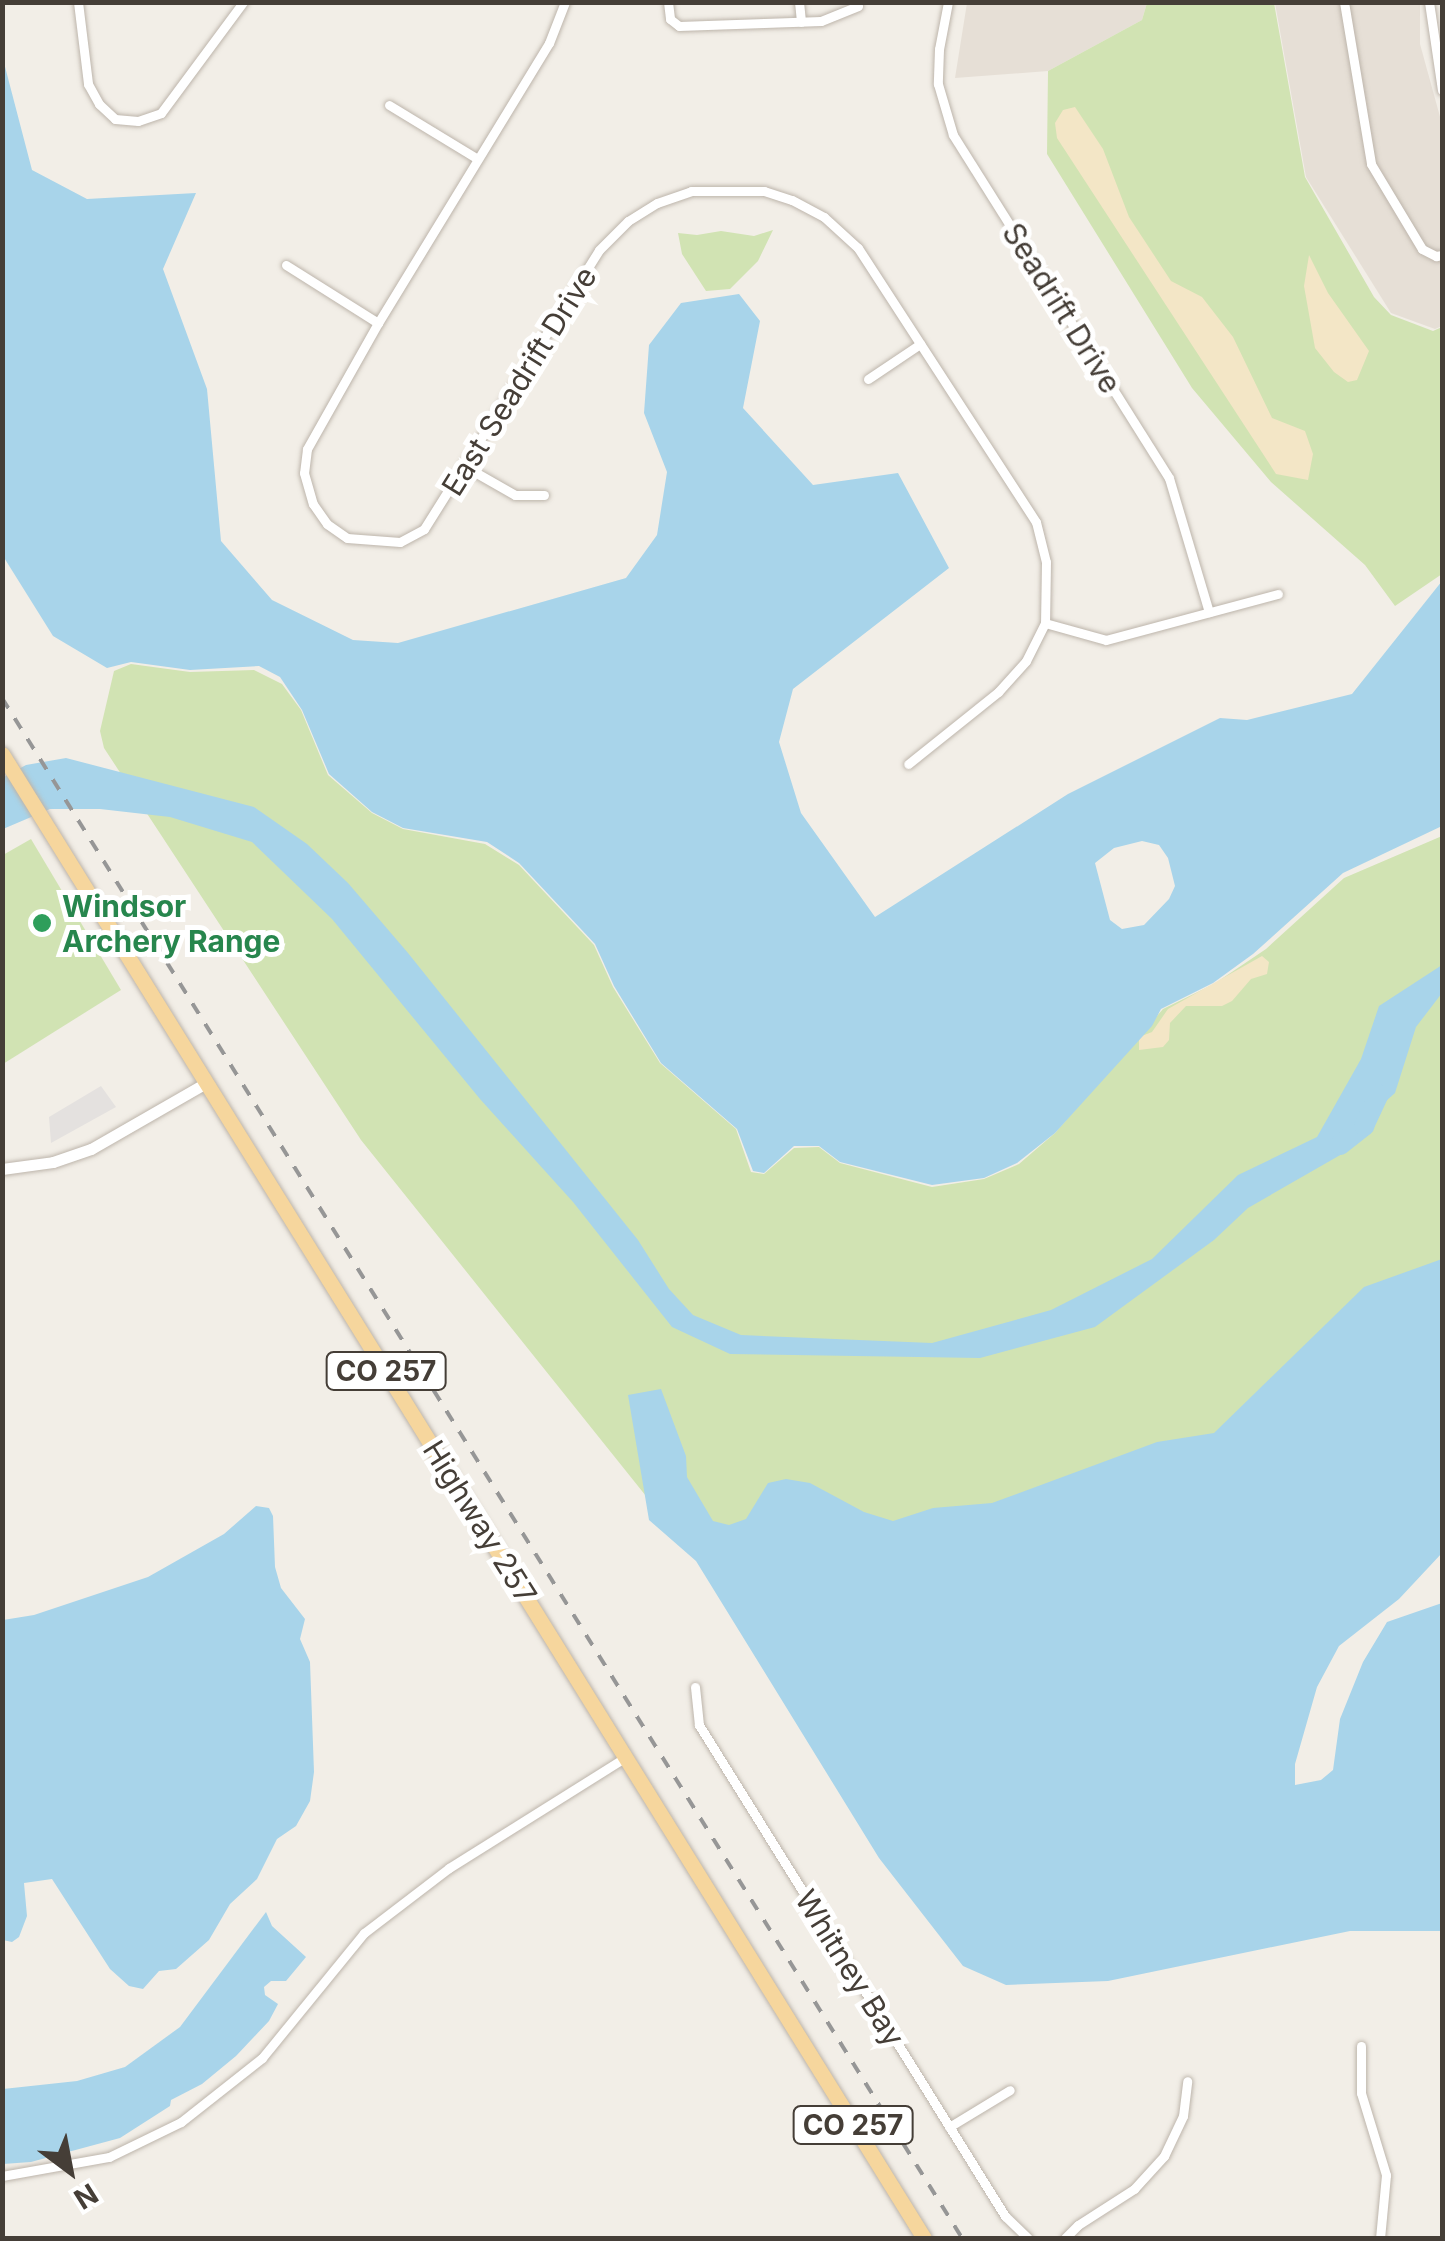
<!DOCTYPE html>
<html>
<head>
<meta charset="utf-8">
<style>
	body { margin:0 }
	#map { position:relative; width:1445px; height:2241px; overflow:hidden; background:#f2eee7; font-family:Inter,sans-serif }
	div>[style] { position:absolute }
	.residential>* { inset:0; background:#e6dfd6 }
	.green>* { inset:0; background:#d1e3b3 }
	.sand>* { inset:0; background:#f3e6c6 }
	.parking>* { inset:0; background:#e4e1df }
	.water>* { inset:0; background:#a8d4ea }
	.river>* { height:20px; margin:-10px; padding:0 10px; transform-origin:10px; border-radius:10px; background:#a8d4ea }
	.roads { filter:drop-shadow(0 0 2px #bdb5ab) drop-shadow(0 0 2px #bdb5ab) }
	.minor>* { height:9px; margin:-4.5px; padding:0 4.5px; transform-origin:4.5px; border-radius:4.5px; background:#fff }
	.tertiary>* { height:11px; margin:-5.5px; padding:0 5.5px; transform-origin:5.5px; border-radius:5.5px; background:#fff }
	.primary>* { height:15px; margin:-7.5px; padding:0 7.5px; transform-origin:7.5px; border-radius:7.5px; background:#f6d69d }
	.rail>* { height:4px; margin-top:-2px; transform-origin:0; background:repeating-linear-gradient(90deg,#969696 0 12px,transparent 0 24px) }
	.dots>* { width:28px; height:28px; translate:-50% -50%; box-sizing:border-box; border:5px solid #fff; border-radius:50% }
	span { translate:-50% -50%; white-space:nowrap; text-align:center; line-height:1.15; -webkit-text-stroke:10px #fff; paint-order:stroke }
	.shield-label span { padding:2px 8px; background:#fff; border:2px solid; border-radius:8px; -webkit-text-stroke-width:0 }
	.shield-label { font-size:28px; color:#453e37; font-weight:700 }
	.street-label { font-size:30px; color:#453e37 }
	.leisure-label { font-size:30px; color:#27864d; font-weight:700 }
	.left { translate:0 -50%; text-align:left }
	.frame { position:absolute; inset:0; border:5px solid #453e37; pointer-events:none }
	.north { position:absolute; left:20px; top:2121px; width:100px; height:100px; -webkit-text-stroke:8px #fff; paint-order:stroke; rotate:148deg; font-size:28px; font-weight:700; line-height:40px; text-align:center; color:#453e37 }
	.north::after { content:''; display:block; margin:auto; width:35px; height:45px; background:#453e37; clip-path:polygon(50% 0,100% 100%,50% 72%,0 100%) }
</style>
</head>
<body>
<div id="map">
	<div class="residential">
		<div style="clip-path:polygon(967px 3px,1147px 3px,1142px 20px,1048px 71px,955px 78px)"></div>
		<div style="clip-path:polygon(1275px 3px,1420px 3px,1420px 44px,1442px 124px,1442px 326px,1435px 329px,1391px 313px,1306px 177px)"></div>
	</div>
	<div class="green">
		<div style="clip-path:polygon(1147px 3px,1274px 3px,1305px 177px,1374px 297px,1391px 315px,1433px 331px,1442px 327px,1442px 574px,1395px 606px,1365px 565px,1271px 482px,1192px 388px,1047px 154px,1048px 71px,1142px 20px)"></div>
		<div style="clip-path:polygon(773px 230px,758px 261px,730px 289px,706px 291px,682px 254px,678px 233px,697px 235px,721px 231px,754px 236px)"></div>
		<div style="clip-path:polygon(131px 664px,190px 672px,254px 670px,282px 684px,301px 710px,328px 775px,372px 813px,403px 829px,485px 844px,519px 865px,594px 945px,613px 987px,660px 1063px,736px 1129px,751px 1172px,764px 1174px,794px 1148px,819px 1147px,840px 1163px,932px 1187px,984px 1179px,1019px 1164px,1055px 1133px,1163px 1009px,1214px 984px,1266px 949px,1344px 878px,1442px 836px,1442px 1286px,1224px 1450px,868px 1553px,678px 1536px,361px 1140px,104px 748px,100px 731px,114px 671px)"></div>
		<div style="clip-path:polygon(31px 839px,121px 990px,3px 1064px,3px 855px)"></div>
	</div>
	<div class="sand">
		<div style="clip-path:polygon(1075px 107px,1103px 149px,1129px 217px,1171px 281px,1202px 297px,1233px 337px,1272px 418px,1305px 431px,1313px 454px,1308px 480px,1276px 474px,1057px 138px,1055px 123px,1063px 110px)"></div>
		<div style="clip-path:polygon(1309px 255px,1328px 293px,1369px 351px,1357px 380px,1348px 382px,1334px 372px,1315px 348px,1304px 286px)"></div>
		<div style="clip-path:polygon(1262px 956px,1269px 962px,1267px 974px,1251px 979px,1232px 1001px,1222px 1006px,1186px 1006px,1170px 1023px,1169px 1040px,1163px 1047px,1139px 1050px,1139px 1037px,1152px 1032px,1168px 1009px)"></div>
	</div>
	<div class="parking">
		<div style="clip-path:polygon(101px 1086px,116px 1107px,51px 1143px,49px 1117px)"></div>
	</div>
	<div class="water">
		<div style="clip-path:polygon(evenodd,3px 59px,32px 170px,87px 199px,196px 193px,163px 269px,207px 389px,221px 541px,272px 600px,353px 640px,398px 643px,626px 578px,657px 535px,667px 472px,644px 413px,649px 345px,681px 303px,739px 294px,760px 321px,743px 408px,813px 485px,898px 473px,949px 568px,793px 689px,779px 742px,801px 813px,875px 917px,1068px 794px,1220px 718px,1247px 720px,1352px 694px,1442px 581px,1442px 826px,1343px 873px,1253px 954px,1213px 983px,1161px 1009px,1152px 1026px,1055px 1133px,1017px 1163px,984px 1178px,932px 1185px,840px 1162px,819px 1146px,794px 1146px,764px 1173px,753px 1171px,737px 1129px,661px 1063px,614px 986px,595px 944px,519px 863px,487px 842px,403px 828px,372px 812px,329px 774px,302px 710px,280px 677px,259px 666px,190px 670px,131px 662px,107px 668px,53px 636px,3px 556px,3px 59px,1142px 841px,1159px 845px,1168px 858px,1175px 886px,1169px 899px,1144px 925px,1122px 929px,1110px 920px,1095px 863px,1114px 848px,1142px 841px)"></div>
		<div style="clip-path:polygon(66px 758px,254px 807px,307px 844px,348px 883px,408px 953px,638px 1240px,669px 1289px,693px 1315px,741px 1335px,932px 1343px,1051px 1310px,1152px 1259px,1238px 1175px,1317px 1137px,1361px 1059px,1379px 1006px,1442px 965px,1442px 993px,1416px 1027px,1395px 1093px,1368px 1117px,1349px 1150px,1248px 1208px,1214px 1240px,1095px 1327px,980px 1358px,730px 1354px,672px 1327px,573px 1202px,480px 1099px,332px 919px,252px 842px,170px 817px,100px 809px,50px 809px,3px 829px,2px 778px,26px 765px)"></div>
		<div style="clip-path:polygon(1442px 1259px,1442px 1553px,1399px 1599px,1339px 1646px,1317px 1687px,1295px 1764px,1295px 1785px,1321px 1780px,1333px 1770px,1340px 1719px,1363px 1662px,1387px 1622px,1442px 1603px,1442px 1931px,1350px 1931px,1108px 1981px,1006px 1985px,963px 1966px,879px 1858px,696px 1561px,649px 1520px,628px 1395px,661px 1389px,686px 1456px,687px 1477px,713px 1521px,729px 1525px,746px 1519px,768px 1483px,786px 1479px,810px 1483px,864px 1512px,893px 1521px,933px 1508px,992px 1503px,1157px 1442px,1214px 1433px,1364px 1287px)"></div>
		<div style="clip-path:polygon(256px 1506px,269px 1508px,273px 1516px,275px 1567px,281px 1588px,305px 1619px,300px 1639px,310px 1662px,314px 1772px,310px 1801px,296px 1826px,277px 1839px,257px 1879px,230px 1904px,209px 1940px,176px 1969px,159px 1971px,143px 1989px,129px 1986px,110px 1969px,52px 1879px,24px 1883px,27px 1916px,19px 1937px,12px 1942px,3px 1940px,3px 1620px,34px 1615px,148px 1577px,224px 1534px)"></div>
		<div style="clip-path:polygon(266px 1912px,272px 1926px,306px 1957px,286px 1981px,271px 1981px,264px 1987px,265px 1995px,278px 2004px,269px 2021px,236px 2056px,202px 2084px,171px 2100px,170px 2106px,120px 2138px,31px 2162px,3px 2164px,3px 2089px,77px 2081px,125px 2067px,180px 2027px)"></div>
	</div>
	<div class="river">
		<div style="left:1340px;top:1145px;width:31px;rotate:-38deg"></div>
		<div style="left:1364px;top:1126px;width:35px;rotate:-65deg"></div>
	</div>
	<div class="roads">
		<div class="minor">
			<div style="left:78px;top:2px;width:83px;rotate:83deg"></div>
			<div style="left:88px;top:84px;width:23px;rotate:61deg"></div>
			<div style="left:99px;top:104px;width:22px;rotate:43deg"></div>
			<div style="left:115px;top:119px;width:23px;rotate:5deg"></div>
			<div style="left:138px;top:121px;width:24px;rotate:-19deg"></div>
			<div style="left:161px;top:113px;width:138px;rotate:-53.5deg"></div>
			<div style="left:565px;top:2px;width:44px;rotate:111.3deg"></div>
			<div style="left:549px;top:43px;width:328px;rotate:121.4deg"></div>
			<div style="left:378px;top:323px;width:145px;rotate:119.4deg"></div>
			<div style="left:307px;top:449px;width:24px;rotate:97deg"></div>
			<div style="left:304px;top:473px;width:32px;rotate:74deg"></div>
			<div style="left:313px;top:504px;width:24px;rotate:55deg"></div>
			<div style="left:327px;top:524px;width:24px;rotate:35deg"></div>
			<div style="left:347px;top:538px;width:53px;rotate:4.3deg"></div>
			<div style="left:400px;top:542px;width:27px;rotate:-28deg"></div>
			<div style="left:424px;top:529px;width:329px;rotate:-57.9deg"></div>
			<div style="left:599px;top:250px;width:41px;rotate:-45deg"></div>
			<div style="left:628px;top:221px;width:34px;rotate:-32deg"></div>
			<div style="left:657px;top:203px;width:36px;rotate:-19deg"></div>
			<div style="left:691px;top:191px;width:73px"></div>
			<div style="left:764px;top:191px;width:29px;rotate:18deg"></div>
			<div style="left:792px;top:200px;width:36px;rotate:28deg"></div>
			<div style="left:824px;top:217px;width:46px;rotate:42.4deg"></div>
			<div style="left:858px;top:248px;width:327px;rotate:57deg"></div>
			<div style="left:1036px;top:522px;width:41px;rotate:76deg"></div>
			<div style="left:1046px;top:562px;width:61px;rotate:90.9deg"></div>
			<div style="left:1045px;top:623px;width:42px;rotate:116.6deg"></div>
			<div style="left:1026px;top:661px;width:42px;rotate:132.1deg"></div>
			<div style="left:998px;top:692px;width:115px;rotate:141.3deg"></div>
			<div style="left:668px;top:2px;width:17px;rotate:83deg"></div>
			<div style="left:670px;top:19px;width:11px;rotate:38deg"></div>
			<div style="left:679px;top:26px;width:142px;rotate:-2deg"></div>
			<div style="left:821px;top:21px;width:40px;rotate:-22deg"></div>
			<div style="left:799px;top:2px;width:20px;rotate:84deg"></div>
			<div style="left:948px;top:2px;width:48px;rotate:100.8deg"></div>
			<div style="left:939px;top:49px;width:35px;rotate:92deg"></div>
			<div style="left:938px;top:84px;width:53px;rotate:73.6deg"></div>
			<div style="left:953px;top:135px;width:405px;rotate:57.8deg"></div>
			<div style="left:1169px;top:478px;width:140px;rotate:73.4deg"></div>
			<div style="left:1344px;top:2px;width:164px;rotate:80.5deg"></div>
			<div style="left:1371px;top:164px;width:99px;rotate:59deg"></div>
			<div style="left:1422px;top:249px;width:16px;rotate:27deg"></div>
			<div style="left:1436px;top:256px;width:6px;rotate:-9deg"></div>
			<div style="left:1429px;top:2px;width:89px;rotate:81.6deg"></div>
			<div style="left:389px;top:105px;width:102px;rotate:31.3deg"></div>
			<div style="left:286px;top:265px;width:109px;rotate:32.2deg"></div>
			<div style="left:868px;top:379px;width:63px;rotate:-33.9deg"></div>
			<div style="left:466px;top:467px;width:56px;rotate:29.7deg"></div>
			<div style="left:515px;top:495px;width:29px"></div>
			<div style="left:1045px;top:623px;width:63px;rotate:15.6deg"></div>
			<div style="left:1106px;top:640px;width:178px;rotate:-15deg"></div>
			<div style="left:695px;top:1687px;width:38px;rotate:84deg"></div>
			<div style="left:699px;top:1725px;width:579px;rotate:58.07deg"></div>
			<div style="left:1005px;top:2216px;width:32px;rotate:44deg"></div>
			<div style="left:1361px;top:2046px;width:47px;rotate:90deg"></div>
			<div style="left:1361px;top:2093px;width:86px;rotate:73deg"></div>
			<div style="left:1386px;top:2175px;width:63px;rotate:95.4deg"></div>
			<div style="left:949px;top:2127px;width:71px;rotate:-31.2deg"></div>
			<div style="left:2px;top:2176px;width:109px;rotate:-10.1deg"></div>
			<div style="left:109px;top:2157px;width:80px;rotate:-25.9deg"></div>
			<div style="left:181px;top:2122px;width:103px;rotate:-38.3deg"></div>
			<div style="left:262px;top:2058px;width:161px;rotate:-50.8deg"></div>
			<div style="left:364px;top:1933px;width:107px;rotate:-37.4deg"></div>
			<div style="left:449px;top:1868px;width:209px;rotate:-32.1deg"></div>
			<div style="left:1065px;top:2238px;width:18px;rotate:-45deg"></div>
			<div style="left:1078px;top:2225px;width:67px;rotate:-32.7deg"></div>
			<div style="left:1134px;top:2189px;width:45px;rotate:-47.7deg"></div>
			<div style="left:1164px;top:2156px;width:44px;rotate:-64.6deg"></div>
			<div style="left:1183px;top:2116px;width:35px;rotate:-83deg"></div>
		</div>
		<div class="tertiary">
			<div style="left:2px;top:1169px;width:51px;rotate:-7.8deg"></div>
			<div style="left:53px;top:1162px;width:40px;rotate:-18.9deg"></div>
			<div style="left:91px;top:1149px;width:133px;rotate:-29.9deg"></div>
		</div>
		<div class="primary">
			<div style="left:2px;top:754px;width:1747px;rotate:58.15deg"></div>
		</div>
	</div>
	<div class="rail">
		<div style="left:2px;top:698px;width:1815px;rotate:58.06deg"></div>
	</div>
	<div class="dots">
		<div style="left:42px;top:923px;background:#2e9e5b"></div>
	</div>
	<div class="shield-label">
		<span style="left:386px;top:1371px">CO 257</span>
		<span style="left:853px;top:2125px">CO 257</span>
	</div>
	<div class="street-label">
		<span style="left:1062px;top:308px;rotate:58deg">Seadrift Drive</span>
		<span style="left:519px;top:381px;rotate:-58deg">East Seadrift Drive</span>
		<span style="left:480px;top:1522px;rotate:58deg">Highway 257</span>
		<span style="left:850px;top:1968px;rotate:58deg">Whitney Bay</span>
	</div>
	<div class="leisure-label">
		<span class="left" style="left:62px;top:923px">Windsor<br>Archery Range</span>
	</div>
	<div class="frame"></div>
	<div class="north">N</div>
</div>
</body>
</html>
